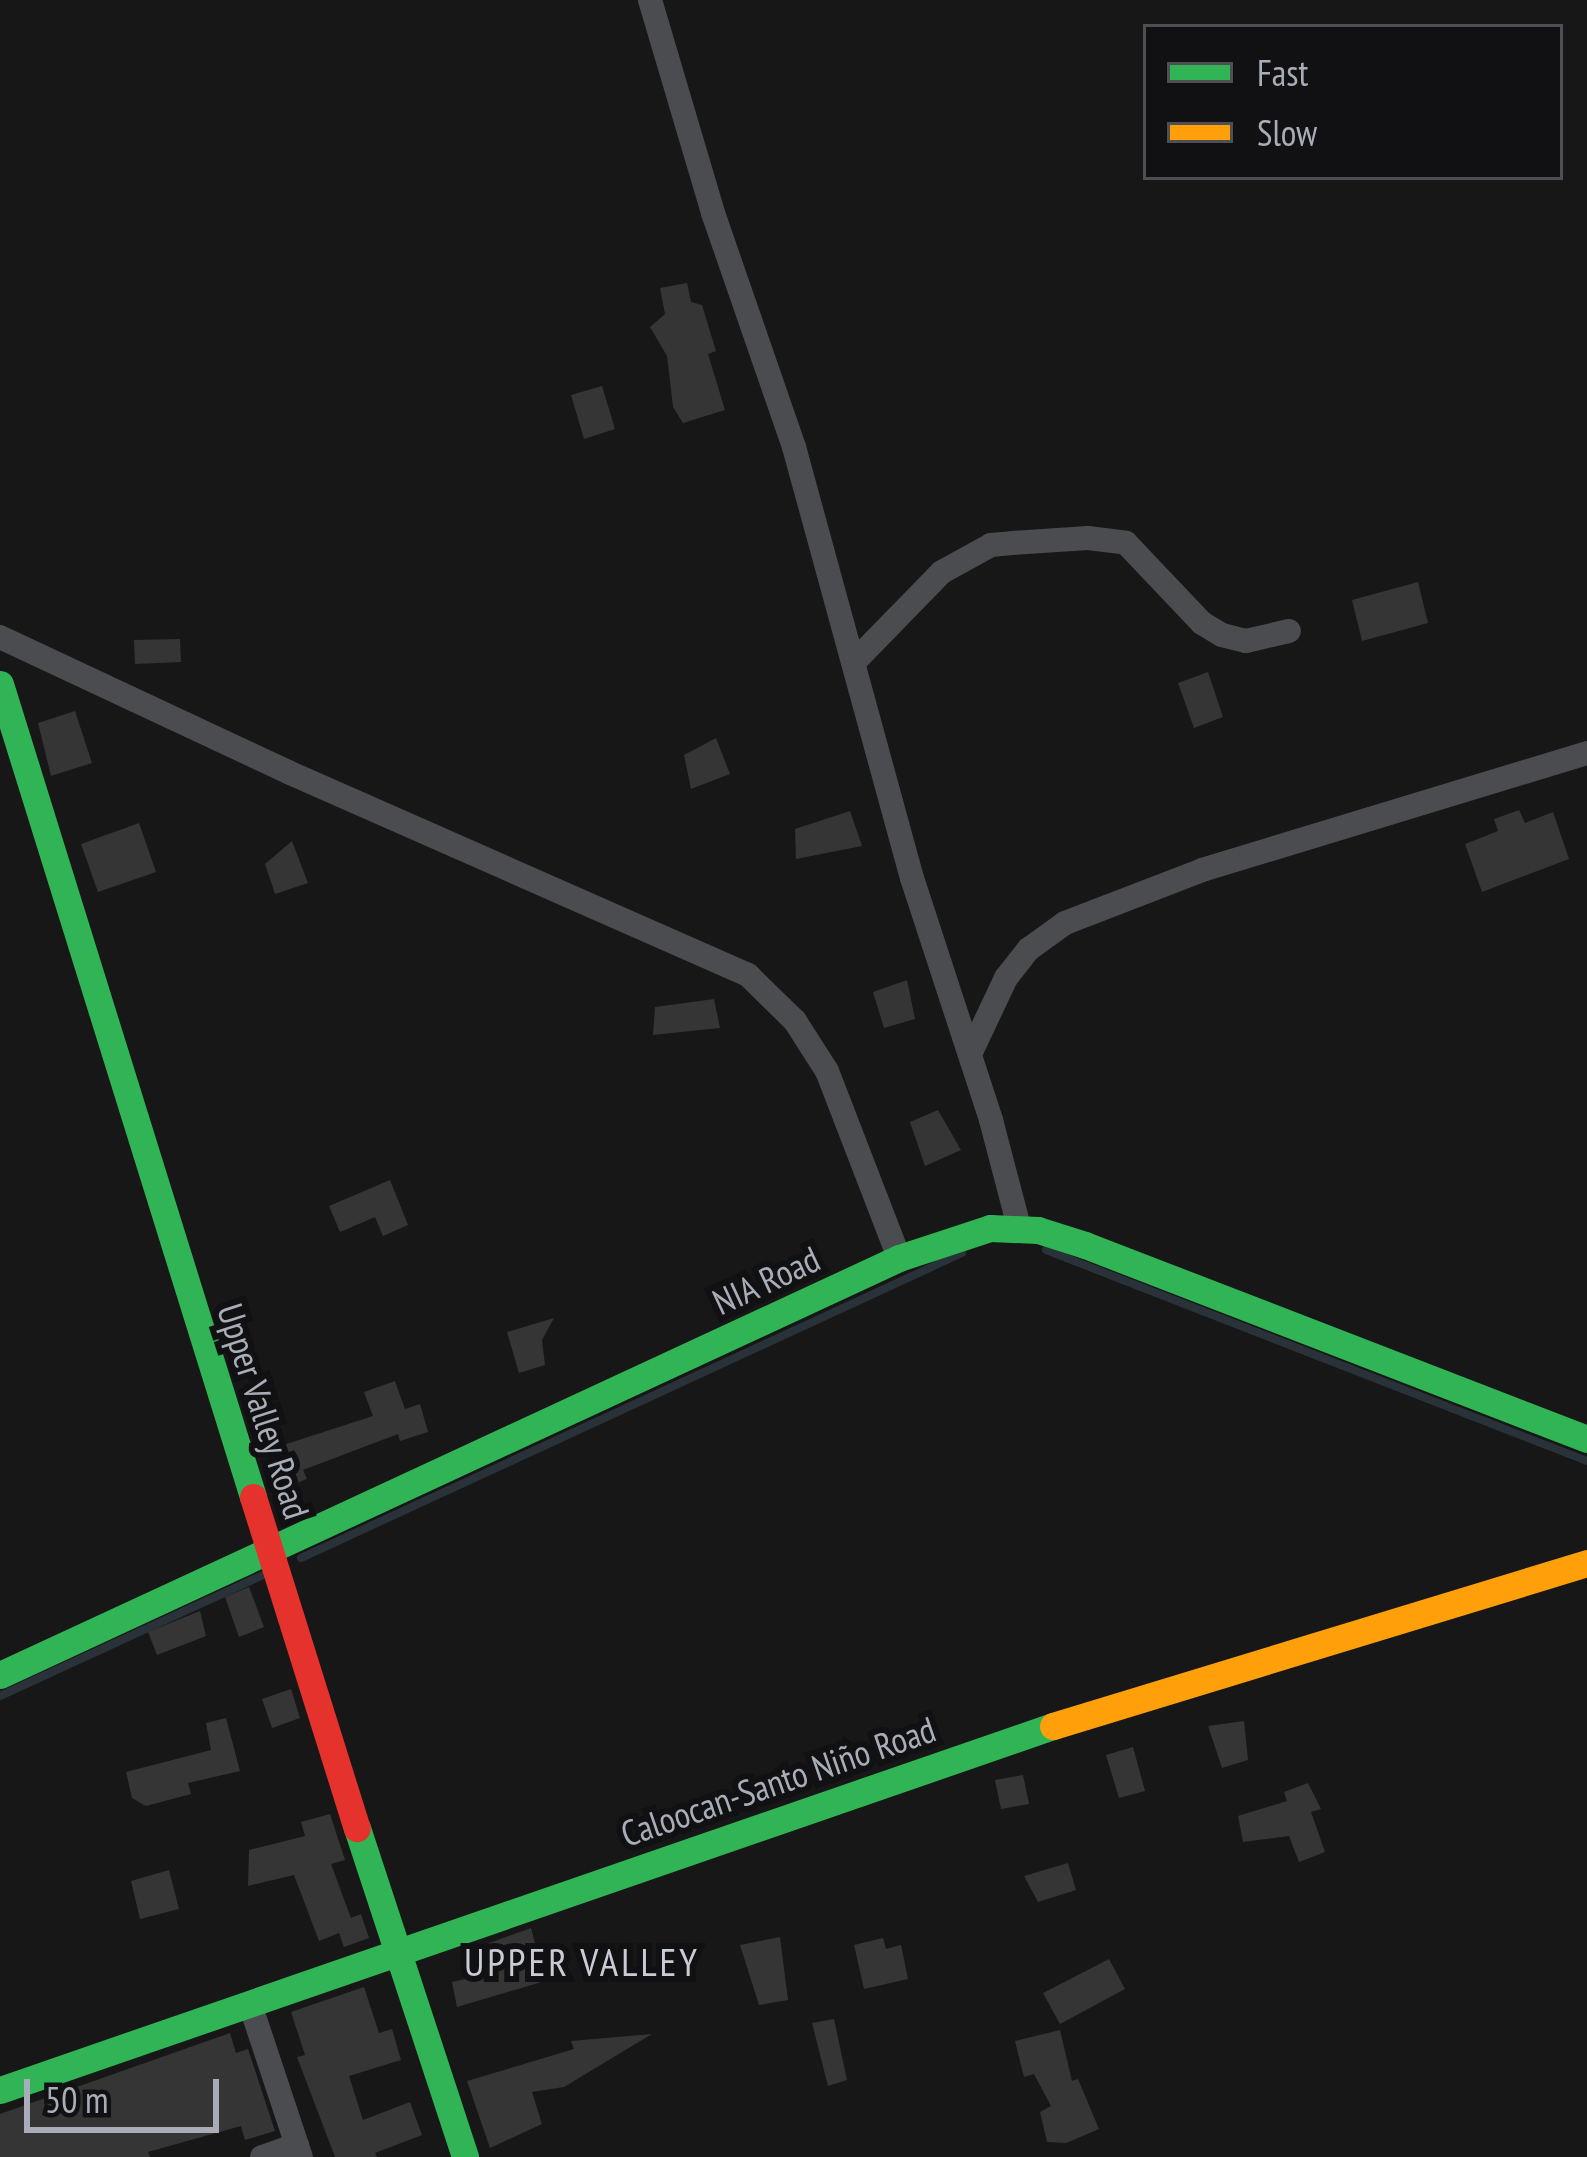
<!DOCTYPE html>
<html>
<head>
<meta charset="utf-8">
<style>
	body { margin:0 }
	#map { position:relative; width:1587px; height:2157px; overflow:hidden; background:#171717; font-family:"PT Sans Narrow",sans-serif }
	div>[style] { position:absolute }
	.stream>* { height:8px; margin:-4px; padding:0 4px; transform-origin:4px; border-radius:4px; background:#2a3239 }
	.building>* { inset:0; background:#353536 }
	.street>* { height:24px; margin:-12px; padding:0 12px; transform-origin:12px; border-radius:12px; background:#4b4c50 }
	.fast>* { height:27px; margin:-13.5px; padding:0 13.5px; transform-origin:13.5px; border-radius:13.5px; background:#30b455 }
	.slow>* { height:27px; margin:-13.5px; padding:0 13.5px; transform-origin:13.5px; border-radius:13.5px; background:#ff9f0a }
	.jam>* { height:27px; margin:-13.5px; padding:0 13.5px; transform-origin:13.5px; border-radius:13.5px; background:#e5322d }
	span { translate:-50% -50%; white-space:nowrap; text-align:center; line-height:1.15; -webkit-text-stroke:12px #111113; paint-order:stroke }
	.street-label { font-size:36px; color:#a8adb8 }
	.neighbourhood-label { font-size:39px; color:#c9ccd4; letter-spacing:3px }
	.legend { position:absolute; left:1143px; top:24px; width:420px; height:156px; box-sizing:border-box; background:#111113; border:3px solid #4d4f55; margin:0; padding:15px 21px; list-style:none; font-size:36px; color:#a8adb8 }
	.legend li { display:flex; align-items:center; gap:24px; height:60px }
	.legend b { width:60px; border:3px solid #4d4f55 }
	.scale { position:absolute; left:24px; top:2079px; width:195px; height:54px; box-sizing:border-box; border:6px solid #a8adb8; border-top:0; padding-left:15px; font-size:36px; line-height:42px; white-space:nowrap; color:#a8adb8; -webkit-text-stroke:9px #111113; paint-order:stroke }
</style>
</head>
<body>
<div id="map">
	<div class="stream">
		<div style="left:1046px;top:1250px;width:581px;rotate:21.31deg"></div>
		<div style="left:301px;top:1558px;width:728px;rotate:-24.77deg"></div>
		<div style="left:0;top:1696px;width:292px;rotate:-24.7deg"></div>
	</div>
	<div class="building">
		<div style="clip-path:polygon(687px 283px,691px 302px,702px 305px,716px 351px,708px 354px,725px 410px,683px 423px,673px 407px,667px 356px,650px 327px,665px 314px,660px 288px)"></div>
		<div style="clip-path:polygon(602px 386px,615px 429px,584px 439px,571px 395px)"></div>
		<div style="clip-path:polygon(1418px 582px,1428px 623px,1362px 641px,1352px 600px)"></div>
		<div style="clip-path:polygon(180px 639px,181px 662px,135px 664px,134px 640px)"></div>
		<div style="clip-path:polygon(1208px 672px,1223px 717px,1194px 728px,1178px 683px)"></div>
		<div style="clip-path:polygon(75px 711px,92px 763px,51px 776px,38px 723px)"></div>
		<div style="clip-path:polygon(716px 738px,730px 774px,691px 789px,684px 755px)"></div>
		<div style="clip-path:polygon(1519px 810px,1525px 823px,1553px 812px,1569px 859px,1482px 892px,1465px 844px,1498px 831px,1494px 819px)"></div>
		<div style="clip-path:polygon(850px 811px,862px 846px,796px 859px,795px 829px)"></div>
		<div style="clip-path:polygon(139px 823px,156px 872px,98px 892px,81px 844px)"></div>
		<div style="clip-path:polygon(292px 841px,308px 883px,275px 894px,265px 864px)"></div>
		<div style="clip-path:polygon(907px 980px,915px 1019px,884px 1028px,873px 992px)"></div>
		<div style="clip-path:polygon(714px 999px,720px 1028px,653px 1035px,655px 1007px)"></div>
		<div style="clip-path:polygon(938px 1110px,961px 1150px,925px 1166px,910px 1122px)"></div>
		<div style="clip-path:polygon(390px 1180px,408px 1225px,383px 1236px,375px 1217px,340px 1232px,329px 1206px)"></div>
		<div style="clip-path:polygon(554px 1318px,542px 1340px,545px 1365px,519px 1373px,507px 1332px)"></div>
		<div style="clip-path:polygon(395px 1381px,405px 1409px,420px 1404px,428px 1432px,400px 1441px,398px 1434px,303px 1470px,307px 1479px,285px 1487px,271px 1449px,373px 1416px,364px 1392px)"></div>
		<div style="clip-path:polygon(249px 1587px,264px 1627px,239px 1637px,225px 1597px)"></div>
		<div style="clip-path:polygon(200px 1611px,206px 1636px,157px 1655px,148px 1632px)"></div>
		<div style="clip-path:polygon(291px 1689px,300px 1718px,272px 1728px,262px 1699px)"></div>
		<div style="clip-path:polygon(226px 1718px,240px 1771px,188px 1783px,191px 1794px,146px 1806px,132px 1798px,126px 1772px,211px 1750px,206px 1723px)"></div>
		<div style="clip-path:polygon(1244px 1721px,1248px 1760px,1222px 1768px,1208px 1726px)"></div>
		<div style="clip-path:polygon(1133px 1747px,1145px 1791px,1119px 1798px,1106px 1755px)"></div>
		<div style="clip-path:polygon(1023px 1775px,1029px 1804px,1001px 1809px,995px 1780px)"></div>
		<div style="clip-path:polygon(1308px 1783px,1321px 1809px,1311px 1812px,1325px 1852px,1299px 1862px,1289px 1836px,1243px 1842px,1238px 1816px,1287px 1801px,1284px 1792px)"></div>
		<div style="clip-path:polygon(330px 1814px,345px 1860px,331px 1864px,351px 1918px,361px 1914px,369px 1938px,344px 1947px,339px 1933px,319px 1941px,294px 1875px,248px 1886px,249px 1850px,305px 1836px,301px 1822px)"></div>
		<div style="clip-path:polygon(1068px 1863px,1076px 1890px,1038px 1902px,1024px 1876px)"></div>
		<div style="clip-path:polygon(169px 1870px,179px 1909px,140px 1919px,131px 1881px)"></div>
		<div style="clip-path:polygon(531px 1928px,545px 1981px,457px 2007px,452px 1982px,487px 1974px,481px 1946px)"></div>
		<div style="clip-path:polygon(780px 1937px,788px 2000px,759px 2005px,740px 1945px)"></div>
		<div style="clip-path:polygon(883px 1938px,886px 1949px,901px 1945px,908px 1979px,864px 1989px,854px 1945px)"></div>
		<div style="clip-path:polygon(1109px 1959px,1125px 1989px,1060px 2024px,1043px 1993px)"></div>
		<div style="clip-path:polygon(364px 1987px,379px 2033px,392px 2029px,401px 2060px,349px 2076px,363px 2120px,410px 2102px,422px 2135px,375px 2153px,377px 2157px,335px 2157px,297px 2057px,305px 2055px,291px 2012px)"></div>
		<div style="clip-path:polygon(834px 2019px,847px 2080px,828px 2086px,812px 2023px)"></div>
		<div style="clip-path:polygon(1060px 2030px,1072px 2081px,1078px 2079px,1099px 2129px,1066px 2143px,1047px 2142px,1040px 2112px,1051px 2106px,1034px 2074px,1024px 2077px,1015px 2041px)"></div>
		<div style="clip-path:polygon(230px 2033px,236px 2053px,248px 2049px,275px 2131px,245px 2140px,241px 2126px,148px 2152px,150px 2157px,0 2157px,0 2114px)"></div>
		<div style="clip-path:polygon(652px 2034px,564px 2087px,532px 2092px,542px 2124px,490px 2148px,467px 2081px,574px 2049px,571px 2041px)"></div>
	</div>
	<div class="street">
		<div style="left:650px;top:0;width:222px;rotate:73.5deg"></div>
		<div style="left:713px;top:213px;width:248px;rotate:70.9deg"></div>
		<div style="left:794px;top:447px;width:447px;rotate:74.7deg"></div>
		<div style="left:912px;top:878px;width:255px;rotate:71.9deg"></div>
		<div style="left:991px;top:1120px;width:111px;rotate:75.3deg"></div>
		<div style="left:0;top:637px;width:318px;rotate:25.1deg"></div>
		<div style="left:288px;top:772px;width:503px;rotate:23.81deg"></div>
		<div style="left:748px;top:975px;width:66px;rotate:44.4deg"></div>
		<div style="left:795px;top:1021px;width:59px;rotate:57.4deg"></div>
		<div style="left:827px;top:1071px;width:200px;rotate:68.9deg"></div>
		<div style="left:856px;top:660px;width:123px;rotate:-45.7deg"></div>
		<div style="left:942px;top:572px;width:56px;rotate:-28.9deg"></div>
		<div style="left:991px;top:545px;width:21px;rotate:-5deg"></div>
		<div style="left:1012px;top:543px;width:76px;rotate:-3.8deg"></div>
		<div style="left:1088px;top:538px;width:38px;rotate:7deg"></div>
		<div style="left:1126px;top:543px;width:110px;rotate:46.5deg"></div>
		<div style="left:1202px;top:623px;width:23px;rotate:31deg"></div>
		<div style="left:1222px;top:635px;width:25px;rotate:14deg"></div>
		<div style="left:1246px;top:641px;width:44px;rotate:-13.1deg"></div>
		<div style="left:971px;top:1052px;width:82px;rotate:-64.7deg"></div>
		<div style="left:1006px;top:978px;width:37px;rotate:-52deg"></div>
		<div style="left:1029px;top:949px;width:44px;rotate:-35.8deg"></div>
		<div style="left:1065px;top:923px;width:147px;rotate:-21.1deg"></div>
		<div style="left:1202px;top:870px;width:402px;rotate:-16.9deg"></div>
		<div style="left:250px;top:2004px;width:161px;rotate:71.6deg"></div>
		<div style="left:262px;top:2157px;width:37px;rotate:-19deg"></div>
	</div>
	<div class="fast">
		<div style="left:0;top:684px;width:851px;rotate:72.71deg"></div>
		<div style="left:0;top:1675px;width:991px;rotate:-24.88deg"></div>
		<div style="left:899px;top:1258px;width:96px;rotate:-18.2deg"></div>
		<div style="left:990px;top:1228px;width:48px;rotate:2.4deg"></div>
		<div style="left:1038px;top:1230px;width:49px;rotate:17.7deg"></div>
		<div style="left:1085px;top:1245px;width:538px;rotate:21.13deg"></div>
		<div style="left:357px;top:1828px;width:346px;rotate:71.8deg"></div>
		<div style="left:0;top:2090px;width:1114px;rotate:-19.07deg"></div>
	</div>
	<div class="slow">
		<div style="left:1053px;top:1726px;width:558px;rotate:-16.97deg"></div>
	</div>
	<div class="jam">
		<div style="left:253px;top:1497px;width:347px;rotate:72.6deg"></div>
	</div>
	<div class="street-label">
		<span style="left:766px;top:1280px;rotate:-25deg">NIA Road</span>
		<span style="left:264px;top:1411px;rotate:72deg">Upper Valley Road</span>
		<span style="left:778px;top:1781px;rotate:-19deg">Caloocan-Santo Niño Road</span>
	</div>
	<div class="neighbourhood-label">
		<span style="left:582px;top:1962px">UPPER VALLEY</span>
	</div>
	<ul class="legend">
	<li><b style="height:15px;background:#30b455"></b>Fast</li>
	<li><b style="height:15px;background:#ff9f0a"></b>Slow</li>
	</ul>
	<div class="scale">50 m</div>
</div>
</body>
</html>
